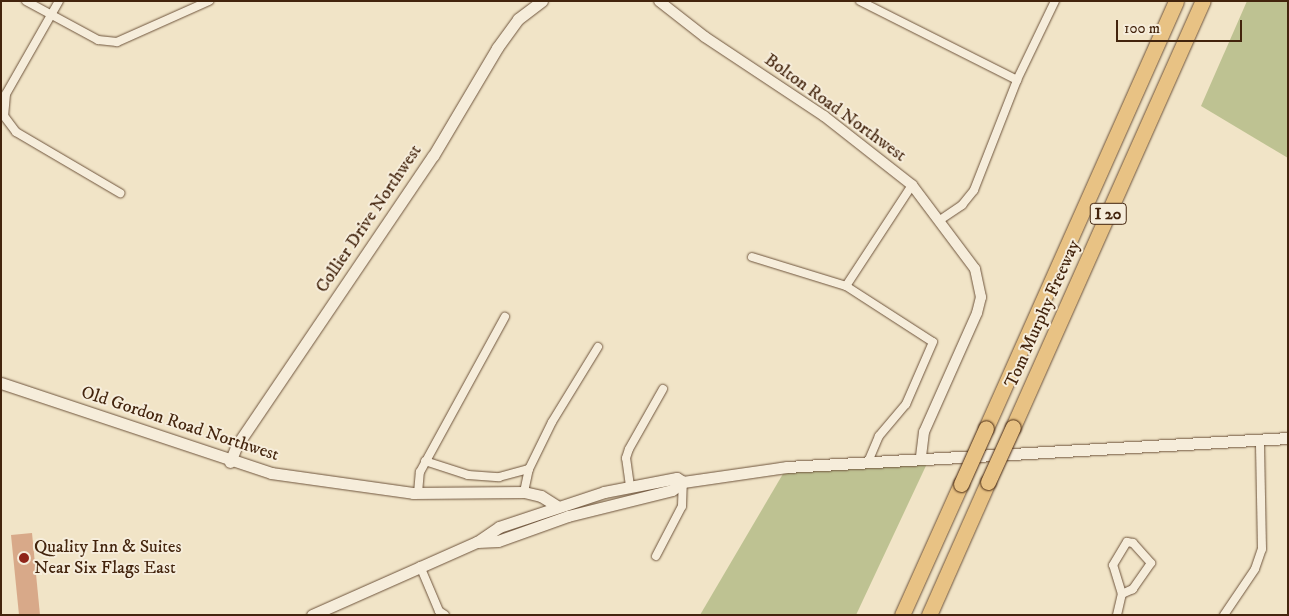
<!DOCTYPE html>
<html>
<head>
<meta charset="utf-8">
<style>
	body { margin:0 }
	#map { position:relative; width:1289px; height:616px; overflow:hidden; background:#f1e4c7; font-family:"IM FELL DW Pica",serif }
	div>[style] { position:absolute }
	.green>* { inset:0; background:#bec292 }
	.building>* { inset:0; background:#d8a989 }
	.roads { filter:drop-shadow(0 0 1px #6e543c) drop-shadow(0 0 1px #6e543c) }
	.minor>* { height:8px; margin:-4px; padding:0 4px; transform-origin:4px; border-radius:4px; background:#f6eddb }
	.tertiary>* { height:10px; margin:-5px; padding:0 5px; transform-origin:5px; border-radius:5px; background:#f6eddb }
	.secondary>* { height:11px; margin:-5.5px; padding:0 5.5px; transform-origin:5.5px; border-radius:5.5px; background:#f6eddb }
	.motorway>* { height:15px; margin:-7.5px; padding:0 7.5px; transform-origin:7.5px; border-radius:7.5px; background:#e8c284 }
	.bridges { filter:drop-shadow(0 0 1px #43240d) drop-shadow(0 0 1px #43240d) }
	.motorway-bridge>* { height:15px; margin:-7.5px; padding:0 7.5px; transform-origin:7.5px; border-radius:7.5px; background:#e8c284 }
	.dots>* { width:14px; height:14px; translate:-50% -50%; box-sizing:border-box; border:2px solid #f6eddb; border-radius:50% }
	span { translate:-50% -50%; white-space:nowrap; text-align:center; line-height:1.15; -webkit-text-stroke:4px #f6eddb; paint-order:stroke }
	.shield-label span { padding:1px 4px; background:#f6eddb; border:1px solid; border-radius:4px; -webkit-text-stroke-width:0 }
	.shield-label { font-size:16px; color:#43240d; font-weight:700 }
	.street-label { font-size:18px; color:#43240d }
	.poi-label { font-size:18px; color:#43240d }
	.left { translate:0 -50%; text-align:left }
	.frame { position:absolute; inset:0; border:2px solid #43240d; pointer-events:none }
	.scale { position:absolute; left:1116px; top:20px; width:126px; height:22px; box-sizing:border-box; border:2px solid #43240d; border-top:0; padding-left:6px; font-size:15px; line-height:18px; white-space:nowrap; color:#43240d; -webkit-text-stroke:4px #f6eddb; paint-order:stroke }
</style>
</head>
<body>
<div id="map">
	<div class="green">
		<div style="clip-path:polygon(1247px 1px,1288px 1px,1288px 158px,1201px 106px)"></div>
		<div style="clip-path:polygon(931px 455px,856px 615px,700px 615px,787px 467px)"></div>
	</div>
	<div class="building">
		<div style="clip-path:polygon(32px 533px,40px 615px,19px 615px,11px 535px)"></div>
	</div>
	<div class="roads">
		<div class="minor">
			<div style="left:26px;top:1px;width:82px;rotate:28.4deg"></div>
			<div style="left:98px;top:40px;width:19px;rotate:6deg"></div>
			<div style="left:117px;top:42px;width:101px;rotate:-24deg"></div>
			<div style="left:59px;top:1px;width:107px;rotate:119.7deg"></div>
			<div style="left:6px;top:94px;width:22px;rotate:95deg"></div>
			<div style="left:4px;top:116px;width:20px;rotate:53deg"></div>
			<div style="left:16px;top:132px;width:121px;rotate:30.4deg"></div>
			<div style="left:860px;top:1px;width:176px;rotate:26.7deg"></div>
			<div style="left:940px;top:220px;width:27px;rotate:-34deg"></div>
			<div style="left:962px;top:205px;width:19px;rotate:-51deg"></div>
			<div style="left:974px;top:190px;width:118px;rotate:-68.6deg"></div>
			<div style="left:1017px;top:80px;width:88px;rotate:-64.3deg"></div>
			<div style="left:752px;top:257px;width:98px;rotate:17.1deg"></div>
			<div style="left:846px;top:286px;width:103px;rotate:32.8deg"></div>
			<div style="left:933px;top:342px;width:68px;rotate:113.5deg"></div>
			<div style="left:906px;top:404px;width:42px;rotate:130.2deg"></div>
			<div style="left:879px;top:436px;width:28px;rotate:113deg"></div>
			<div style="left:846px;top:286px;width:121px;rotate:-56.8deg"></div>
			<div style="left:425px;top:461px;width:45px;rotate:18deg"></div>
			<div style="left:468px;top:475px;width:31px;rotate:4deg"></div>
			<div style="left:499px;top:477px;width:31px;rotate:-15deg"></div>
			<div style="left:630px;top:486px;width:28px;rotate:-98deg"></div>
			<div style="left:626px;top:458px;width:9px;rotate:-72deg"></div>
			<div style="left:629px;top:449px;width:69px;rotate:-60.5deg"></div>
			<div style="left:524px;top:492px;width:24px;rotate:-78deg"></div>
			<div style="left:529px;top:469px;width:52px;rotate:-63.9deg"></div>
			<div style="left:552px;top:422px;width:88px;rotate:-58.5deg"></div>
			<div style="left:418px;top:493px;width:21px;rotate:-85deg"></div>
			<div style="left:420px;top:472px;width:177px;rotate:-61.3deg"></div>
			<div style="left:656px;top:556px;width:56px;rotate:-62.5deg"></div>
			<div style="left:682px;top:506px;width:24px;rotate:-88deg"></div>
			<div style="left:420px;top:566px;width:49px;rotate:67.1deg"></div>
			<div style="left:439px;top:611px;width:7px;rotate:34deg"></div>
			<div style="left:1117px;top:615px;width:22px;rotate:-77deg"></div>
			<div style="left:1122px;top:594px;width:30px;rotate:-107deg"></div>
			<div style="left:1113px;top:565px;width:27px;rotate:-59deg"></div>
			<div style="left:1127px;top:542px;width:6px;rotate:9deg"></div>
			<div style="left:1133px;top:543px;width:27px;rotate:48deg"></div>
			<div style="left:1151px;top:563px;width:32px;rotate:125deg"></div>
			<div style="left:1133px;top:589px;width:12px;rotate:156deg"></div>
			<div style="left:1224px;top:615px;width:55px;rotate:-56deg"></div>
			<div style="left:1255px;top:569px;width:21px;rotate:-71deg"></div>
			<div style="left:1262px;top:549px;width:108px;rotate:-91.1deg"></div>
		</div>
		<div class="tertiary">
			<div style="left:659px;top:1px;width:58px;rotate:38deg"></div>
			<div style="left:705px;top:37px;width:143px;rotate:33.6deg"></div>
			<div style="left:824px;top:116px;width:112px;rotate:38.1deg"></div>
			<div style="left:912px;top:185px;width:105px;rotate:53.1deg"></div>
			<div style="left:975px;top:269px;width:29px;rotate:78deg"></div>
			<div style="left:981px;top:297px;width:16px;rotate:104deg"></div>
			<div style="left:977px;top:313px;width:130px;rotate:114deg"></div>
			<div style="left:924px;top:432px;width:26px;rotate:97deg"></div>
		</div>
		<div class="secondary">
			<div style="left:1px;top:383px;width:285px;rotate:18.4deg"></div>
			<div style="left:271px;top:473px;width:143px;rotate:8deg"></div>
			<div style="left:413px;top:493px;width:111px;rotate:-0.5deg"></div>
			<div style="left:524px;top:492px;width:17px;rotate:13deg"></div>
			<div style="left:541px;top:496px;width:19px;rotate:32deg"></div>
			<div style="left:230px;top:462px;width:18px;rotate:-68deg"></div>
			<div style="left:237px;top:445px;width:349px;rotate:-55.9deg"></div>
			<div style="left:433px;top:156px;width:126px;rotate:-59.3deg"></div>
			<div style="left:497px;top:48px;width:36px;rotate:-54deg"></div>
			<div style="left:518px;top:19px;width:30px;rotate:-37deg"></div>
			<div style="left:477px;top:542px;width:21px;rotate:-3deg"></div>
			<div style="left:498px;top:541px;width:74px;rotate:-19.7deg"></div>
			<div style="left:568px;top:516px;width:107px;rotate:-14deg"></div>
			<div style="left:672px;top:490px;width:14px;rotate:-36deg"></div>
			<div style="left:683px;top:482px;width:105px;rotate:-8.2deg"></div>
			<div style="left:787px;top:467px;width:502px;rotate:-3.31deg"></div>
			<div style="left:312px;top:615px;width:180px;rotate:-23.9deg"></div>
			<div style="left:477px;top:542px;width:27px;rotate:-34deg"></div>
			<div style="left:499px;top:527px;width:111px;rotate:-18.4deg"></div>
			<div style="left:604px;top:492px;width:74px;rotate:-10.9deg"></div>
			<div style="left:677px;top:478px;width:7px;rotate:34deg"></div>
		</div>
		<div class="motorway">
			<div style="left:1013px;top:427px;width:466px;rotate:-66deg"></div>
			<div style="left:986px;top:428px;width:467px;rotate:-66deg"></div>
			<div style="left:902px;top:615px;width:144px;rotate:-65.8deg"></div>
			<div style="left:929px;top:615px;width:145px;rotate:-66.1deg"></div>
		</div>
	</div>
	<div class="bridges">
		<div class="motorway-bridge">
			<div style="left:988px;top:482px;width:60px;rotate:-65.6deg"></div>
			<div style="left:961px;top:484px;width:61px;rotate:-65.9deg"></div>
		</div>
	</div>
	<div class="dots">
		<div style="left:24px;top:558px;background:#8f2418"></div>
	</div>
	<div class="shield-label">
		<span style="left:1108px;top:214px">I 20</span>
	</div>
	<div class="street-label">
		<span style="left:835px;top:108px;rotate:36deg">Bolton Road Northwest</span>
		<span style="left:369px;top:219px;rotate:-56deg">Collier Drive Northwest</span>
		<span style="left:1043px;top:314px;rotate:-66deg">Tom Murphy Freeway</span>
		<span style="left:180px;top:424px;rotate:18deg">Old Gordon Road Northwest</span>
	</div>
	<div class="poi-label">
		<span class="left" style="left:34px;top:558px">Quality Inn &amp; Suites<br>Near Six Flags East</span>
	</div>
	<div class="frame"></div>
	<div class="scale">100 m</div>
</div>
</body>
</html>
